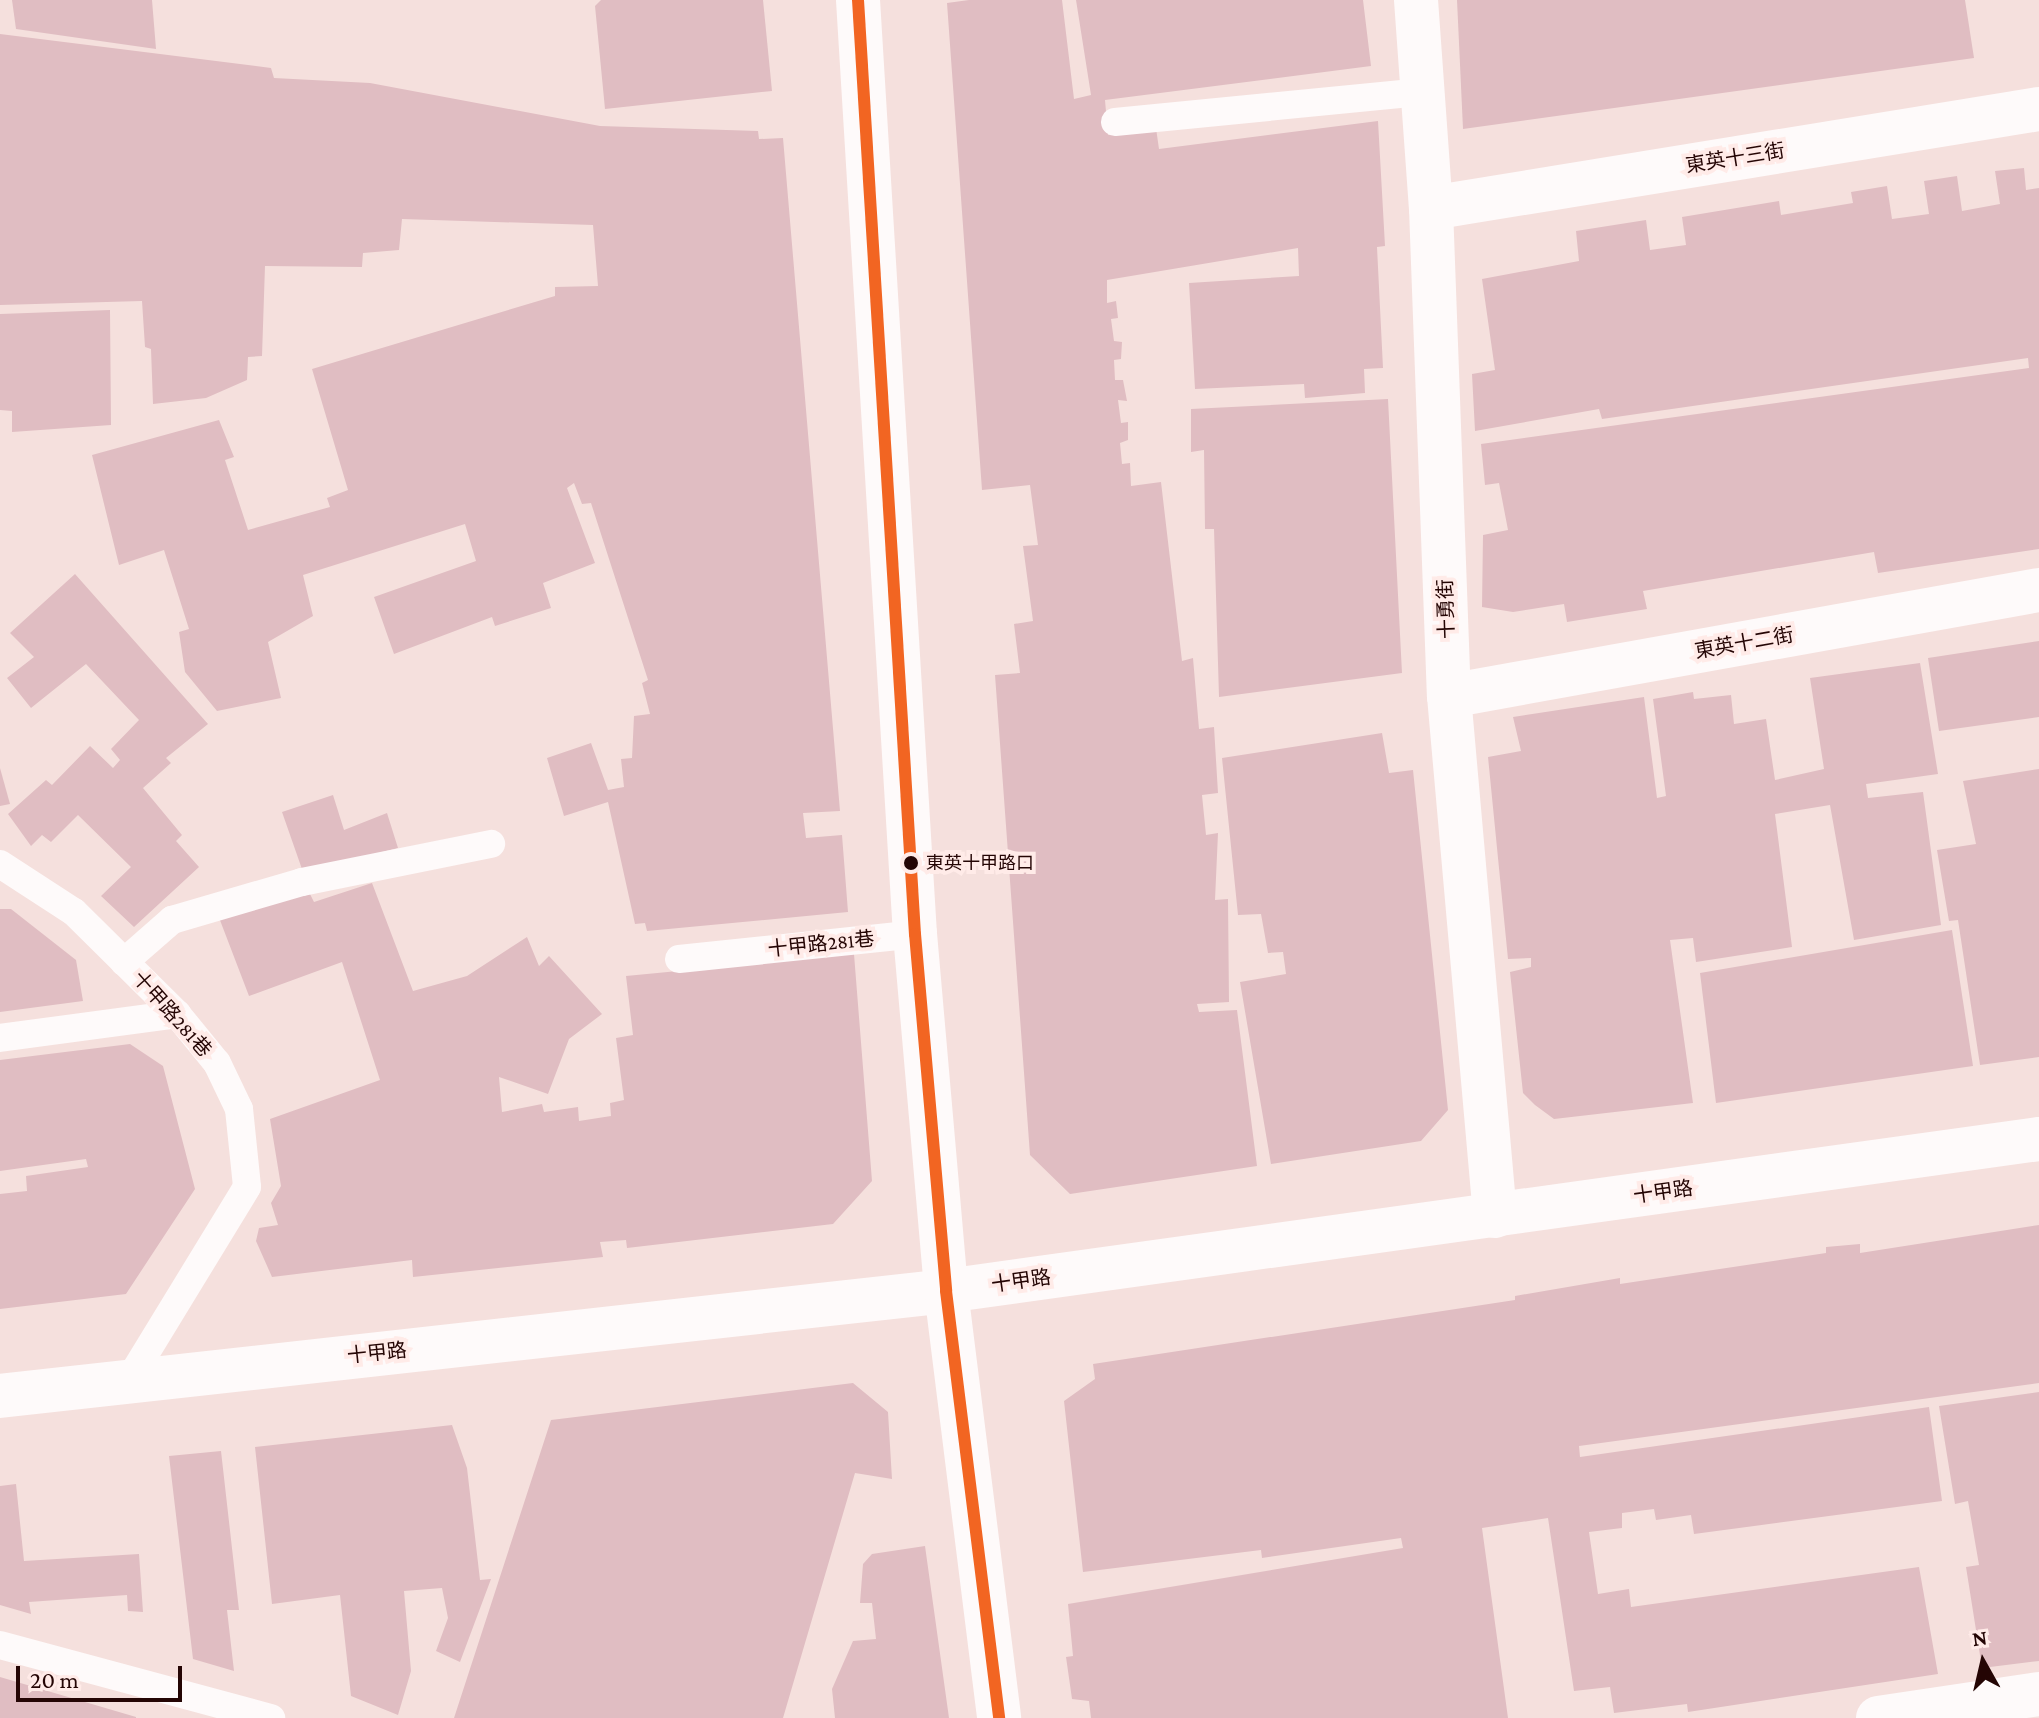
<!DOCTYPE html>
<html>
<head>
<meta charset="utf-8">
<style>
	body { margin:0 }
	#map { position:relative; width:2039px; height:1718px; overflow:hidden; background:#f5e0dd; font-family:"Crimson Pro","Noto Sans TC",serif }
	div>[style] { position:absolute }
	.building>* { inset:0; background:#e0bdc2 }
	.service>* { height:28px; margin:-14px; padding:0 14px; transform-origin:14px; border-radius:14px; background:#fefafa }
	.minor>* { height:44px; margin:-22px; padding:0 22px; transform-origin:22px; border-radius:22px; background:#fefafa }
	.bus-1>* { height:12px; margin:-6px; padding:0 6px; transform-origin:6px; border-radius:6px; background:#f26522 }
	.dots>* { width:22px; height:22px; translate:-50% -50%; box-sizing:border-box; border:4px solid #ffebe8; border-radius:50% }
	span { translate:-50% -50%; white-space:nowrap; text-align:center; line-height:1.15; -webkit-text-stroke:8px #ffebe8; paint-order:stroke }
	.bus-label { font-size:18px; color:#240504 }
	.left { translate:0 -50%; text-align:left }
	.street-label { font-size:20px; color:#240504 }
	.north { position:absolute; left:1943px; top:1622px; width:80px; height:80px; -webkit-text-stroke:6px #ffebe8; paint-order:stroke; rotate:352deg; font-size:22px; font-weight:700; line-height:32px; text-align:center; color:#240504 }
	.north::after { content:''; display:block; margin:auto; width:28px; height:36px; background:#240504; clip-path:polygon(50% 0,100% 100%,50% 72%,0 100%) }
	.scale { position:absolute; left:16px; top:1666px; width:166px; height:36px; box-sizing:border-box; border:4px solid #240504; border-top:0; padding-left:10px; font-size:24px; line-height:28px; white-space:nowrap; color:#240504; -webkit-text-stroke:6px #ffebe8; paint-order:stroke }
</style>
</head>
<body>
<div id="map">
	<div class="building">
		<div style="clip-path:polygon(12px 0,152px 0,156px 49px,16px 29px)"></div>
		<div style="clip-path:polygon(601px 0,763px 0,772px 91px,605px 109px,595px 6px)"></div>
		<div style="clip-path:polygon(969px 0,1062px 0,1074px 99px,1091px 95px,1076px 0,1363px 0,1371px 66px,1105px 100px,1108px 135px,1156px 128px,1159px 149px,1378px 121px,1385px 246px,1377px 247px,1383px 368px,1364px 369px,1365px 393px,1305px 398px,1304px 384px,1195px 389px,1189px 283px,1299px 276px,1298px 248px,1107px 280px,1107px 303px,1116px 301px,1118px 318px,1111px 319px,1114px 341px,1122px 342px,1121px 359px,1114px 360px,1115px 380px,1123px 380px,1127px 401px,1118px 400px,1121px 423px,1128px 422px,1128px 440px,1120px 443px,1122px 464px,1130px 463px,1131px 486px,1161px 482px,1182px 661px,1193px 658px,1199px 729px,1214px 727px,1218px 793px,1202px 795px,1206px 835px,1218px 833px,1215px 900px,1228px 899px,1229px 1002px,1197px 1004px,1199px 1012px,1237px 1010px,1257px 1166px,1070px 1194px,1030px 1155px,995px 675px,1020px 673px,1014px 624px,1033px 621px,1023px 546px,1038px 545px,1030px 485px,982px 490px,947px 3px)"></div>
		<div style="clip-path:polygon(1457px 0,1965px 0,1974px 58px,1463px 129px)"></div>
		<div style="clip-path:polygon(0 34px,271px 68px,274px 78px,370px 83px,600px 126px,758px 131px,759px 139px,783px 138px,840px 811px,803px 813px,806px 838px,842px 835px,848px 912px,647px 931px,645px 923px,635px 924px,608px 802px,564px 816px,547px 758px,591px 743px,608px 790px,624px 787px,621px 759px,632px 758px,634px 716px,650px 714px,642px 683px,648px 680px,591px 503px,582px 504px,574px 483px,567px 488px,595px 563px,543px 583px,551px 608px,495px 626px,492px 617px,394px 654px,374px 597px,476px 561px,465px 524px,303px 575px,313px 616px,268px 642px,281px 698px,217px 711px,185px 672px,179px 632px,189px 629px,164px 550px,119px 565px,92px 455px,219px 420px,234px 457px,225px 460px,248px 530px,330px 507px,327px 498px,348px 490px,312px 369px,555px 296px,555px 287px,598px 286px,593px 225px,402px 219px,399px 250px,363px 253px,362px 267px,265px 266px,262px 356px,248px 357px,247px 380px,206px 398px,153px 404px,151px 349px,145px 347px,142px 301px,0 305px)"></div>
		<div style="clip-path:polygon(2024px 168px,2026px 190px,2039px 188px,2039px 549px,1878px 573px,1874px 552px,1643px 591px,1647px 609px,1567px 622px,1564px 604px,1513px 612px,1482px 607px,1483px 535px,1508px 530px,1499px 483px,1485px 485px,1481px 444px,2029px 368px,2028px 358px,1602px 419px,1599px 409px,1475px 431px,1472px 374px,1495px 370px,1482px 279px,1579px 261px,1576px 231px,1646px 220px,1650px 250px,1686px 245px,1682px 217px,1779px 201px,1781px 215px,1853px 203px,1851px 192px,1887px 186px,1892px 219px,1929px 214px,1924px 181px,1957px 176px,1962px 211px,2000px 204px,1995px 171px)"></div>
		<div style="clip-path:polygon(110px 310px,111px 425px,12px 432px,12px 411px,0 410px,0 314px)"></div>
		<div style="clip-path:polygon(1388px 399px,1402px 673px,1219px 697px,1214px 529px,1205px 529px,1204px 450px,1191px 452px,1191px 409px)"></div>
		<div style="clip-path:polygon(75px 574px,208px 724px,166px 758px,171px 763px,143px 788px,182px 835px,176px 841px,199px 867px,134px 927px,101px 896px,131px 867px,78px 815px,51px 842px,42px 835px,31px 846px,8px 814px,46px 780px,52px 785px,90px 746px,113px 768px,120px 760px,111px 749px,139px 720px,86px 664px,31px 708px,7px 678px,34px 657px,10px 633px)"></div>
		<div style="clip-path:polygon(2039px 641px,2039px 717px,1939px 731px,1928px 658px)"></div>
		<div style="clip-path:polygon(1920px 663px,1938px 774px,1866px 784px,1868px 798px,1923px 792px,1941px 925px,1854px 940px,1830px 805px,1775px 814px,1792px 947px,1696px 962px,1693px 938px,1670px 940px,1693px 1103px,1554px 1119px,1535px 1105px,1523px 1093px,1510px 972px,1531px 967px,1531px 958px,1508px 959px,1488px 757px,1521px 751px,1513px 717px,1644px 697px,1657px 798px,1666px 796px,1653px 699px,1693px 692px,1694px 699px,1731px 695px,1734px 724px,1766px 719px,1775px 780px,1824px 769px,1810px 678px)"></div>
		<div style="clip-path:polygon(1382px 733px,1389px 773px,1413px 770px,1448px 1110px,1421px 1141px,1271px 1164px,1240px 982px,1286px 974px,1283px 952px,1268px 953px,1261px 914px,1238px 915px,1222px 758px)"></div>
		<div style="clip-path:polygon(0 768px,10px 804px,0 806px)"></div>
		<div style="clip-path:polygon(2039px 769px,2039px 1057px,1980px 1065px,1958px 920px,1949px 921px,1937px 850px,1976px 844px,1963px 781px)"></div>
		<div style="clip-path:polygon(333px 795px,344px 830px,387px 813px,398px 848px,303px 872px,282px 812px)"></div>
		<div style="clip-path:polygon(372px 883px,413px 991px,467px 976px,527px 937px,539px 966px,549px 956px,602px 1014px,569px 1039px,548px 1094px,499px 1077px,502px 1112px,542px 1104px,544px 1112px,578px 1107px,579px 1121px,611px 1116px,610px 1103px,624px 1100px,616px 1038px,633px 1035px,626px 976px,854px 954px,872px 1181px,833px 1224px,627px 1248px,626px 1240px,600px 1242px,603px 1257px,413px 1277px,412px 1260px,272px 1277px,256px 1241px,259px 1228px,278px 1225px,271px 1203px,281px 1186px,270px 1119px,380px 1080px,342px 962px,249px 996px,218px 915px,307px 888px,314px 902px)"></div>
		<div style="clip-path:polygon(0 909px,11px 909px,76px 960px,83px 1001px,0 1012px)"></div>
		<div style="clip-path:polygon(1952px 930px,1973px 1066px,1716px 1103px,1700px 973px)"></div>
		<div style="clip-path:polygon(130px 1044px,163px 1066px,195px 1189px,126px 1294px,0 1309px,0 1194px,27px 1191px,26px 1176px,88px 1167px,86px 1159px,0 1171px,0 1060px)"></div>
		<div style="clip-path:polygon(2039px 1225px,2039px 1383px,1579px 1446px,1580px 1457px,1929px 1407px,1942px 1501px,1694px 1534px,1691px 1515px,1656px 1520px,1654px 1509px,1622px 1513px,1622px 1528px,1589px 1532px,1598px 1594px,1629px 1589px,1631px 1607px,1919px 1567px,1938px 1674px,1688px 1712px,1687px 1704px,1614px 1713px,1610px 1687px,1574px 1691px,1548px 1518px,1482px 1528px,1508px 1718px,1091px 1718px,1089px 1701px,1072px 1699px,1066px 1657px,1073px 1656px,1068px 1604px,1403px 1548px,1401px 1538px,1262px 1558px,1261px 1550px,1083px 1572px,1064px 1401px,1095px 1379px,1093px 1364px,1515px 1300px,1515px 1296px,1620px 1278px,1620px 1284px,1826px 1253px,1826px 1247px,1860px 1244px,1860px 1253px)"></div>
		<div style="clip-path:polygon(853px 1383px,888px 1412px,892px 1479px,855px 1473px,783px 1718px,454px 1718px,551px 1420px)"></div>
		<div style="clip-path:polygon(2039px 1392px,2039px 1661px,1982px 1668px,1966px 1567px,1979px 1565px,1968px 1501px,1955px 1504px,1939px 1406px)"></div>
		<div style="clip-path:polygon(452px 1425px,467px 1468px,480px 1580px,491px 1579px,460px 1662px,436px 1651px,448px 1618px,442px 1588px,404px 1591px,411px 1671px,398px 1715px,351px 1696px,340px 1595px,272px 1604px,255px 1447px)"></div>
		<div style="clip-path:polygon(221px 1451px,239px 1610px,227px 1610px,234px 1671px,193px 1659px,169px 1456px)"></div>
		<div style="clip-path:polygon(16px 1484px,24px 1561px,139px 1554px,143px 1612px,128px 1611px,127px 1595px,29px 1602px,31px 1614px,0 1605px,0 1486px)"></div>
		<div style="clip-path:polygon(925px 1546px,949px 1718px,835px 1718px,832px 1689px,853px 1641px,876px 1639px,872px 1603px,860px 1603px,863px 1564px,872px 1554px)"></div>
		<div style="clip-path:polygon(0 1677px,136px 1717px,136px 1718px,0 1718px)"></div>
	</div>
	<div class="service">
		<div style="left:1115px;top:122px;width:309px;rotate:-5.6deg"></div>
		<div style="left:0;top:864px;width:88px;rotate:33deg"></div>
		<div style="left:74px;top:912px;width:145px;rotate:44.7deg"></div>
		<div style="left:177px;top:1014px;width:63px;rotate:50.8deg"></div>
		<div style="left:217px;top:1063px;width:51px;rotate:64.4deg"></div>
		<div style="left:239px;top:1109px;width:78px;rotate:84.1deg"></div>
		<div style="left:247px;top:1187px;width:226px;rotate:121.4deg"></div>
		<div style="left:679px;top:959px;width:237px;rotate:-6deg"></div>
		<div style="left:124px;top:962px;width:64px;rotate:-41.2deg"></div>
		<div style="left:172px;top:920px;width:135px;rotate:-16.3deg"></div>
		<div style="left:302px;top:882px;width:193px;rotate:-11.4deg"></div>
		<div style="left:0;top:1038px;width:179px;rotate:-7.7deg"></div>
		<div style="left:0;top:1645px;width:281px;rotate:15.1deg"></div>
	</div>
	<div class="minor">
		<div style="left:858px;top:0;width:936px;rotate:86.51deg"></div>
		<div style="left:915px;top:934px;width:358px;rotate:85deg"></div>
		<div style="left:946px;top:1291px;width:430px;rotate:82.9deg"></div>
		<div style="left:1416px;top:0;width:209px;rotate:85.9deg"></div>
		<div style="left:1431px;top:208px;width:488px;rotate:87.9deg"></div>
		<div style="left:1449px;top:696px;width:522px;rotate:84.94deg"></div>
		<div style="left:1431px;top:208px;width:616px;rotate:-9.25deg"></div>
		<div style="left:1449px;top:696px;width:599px;rotate:-10.19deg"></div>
		<div style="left:0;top:1396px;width:952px;rotate:-6.33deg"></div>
		<div style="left:946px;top:1291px;width:1104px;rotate:-7.92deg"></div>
		<div style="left:1878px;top:1718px;width:163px;rotate:-8.5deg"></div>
	</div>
	<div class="bus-1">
		<div style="left:858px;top:0;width:936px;rotate:86.51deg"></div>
		<div style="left:915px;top:934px;width:358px;rotate:85deg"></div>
		<div style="left:946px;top:1291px;width:430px;rotate:82.9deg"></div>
	</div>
	<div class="dots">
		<div style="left:911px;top:863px;background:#240504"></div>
	</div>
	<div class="bus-label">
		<span class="left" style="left:926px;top:863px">東英十甲路口</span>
	</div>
	<div class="street-label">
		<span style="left:1735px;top:158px;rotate:-9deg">東英十三街</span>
		<span style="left:1446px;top:609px;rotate:-92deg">十勇街</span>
		<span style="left:1744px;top:643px;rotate:-10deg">東英十二街</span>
		<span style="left:821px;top:944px;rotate:-6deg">十甲路281巷</span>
		<span style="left:172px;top:1014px;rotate:48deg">十甲路281巷</span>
		<span style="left:1663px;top:1192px;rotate:-8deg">十甲路</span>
		<span style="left:1021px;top:1281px;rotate:-8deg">十甲路</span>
		<span style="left:377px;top:1353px;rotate:-6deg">十甲路</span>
	</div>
	<div class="north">N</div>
	<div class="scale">20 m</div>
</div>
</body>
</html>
